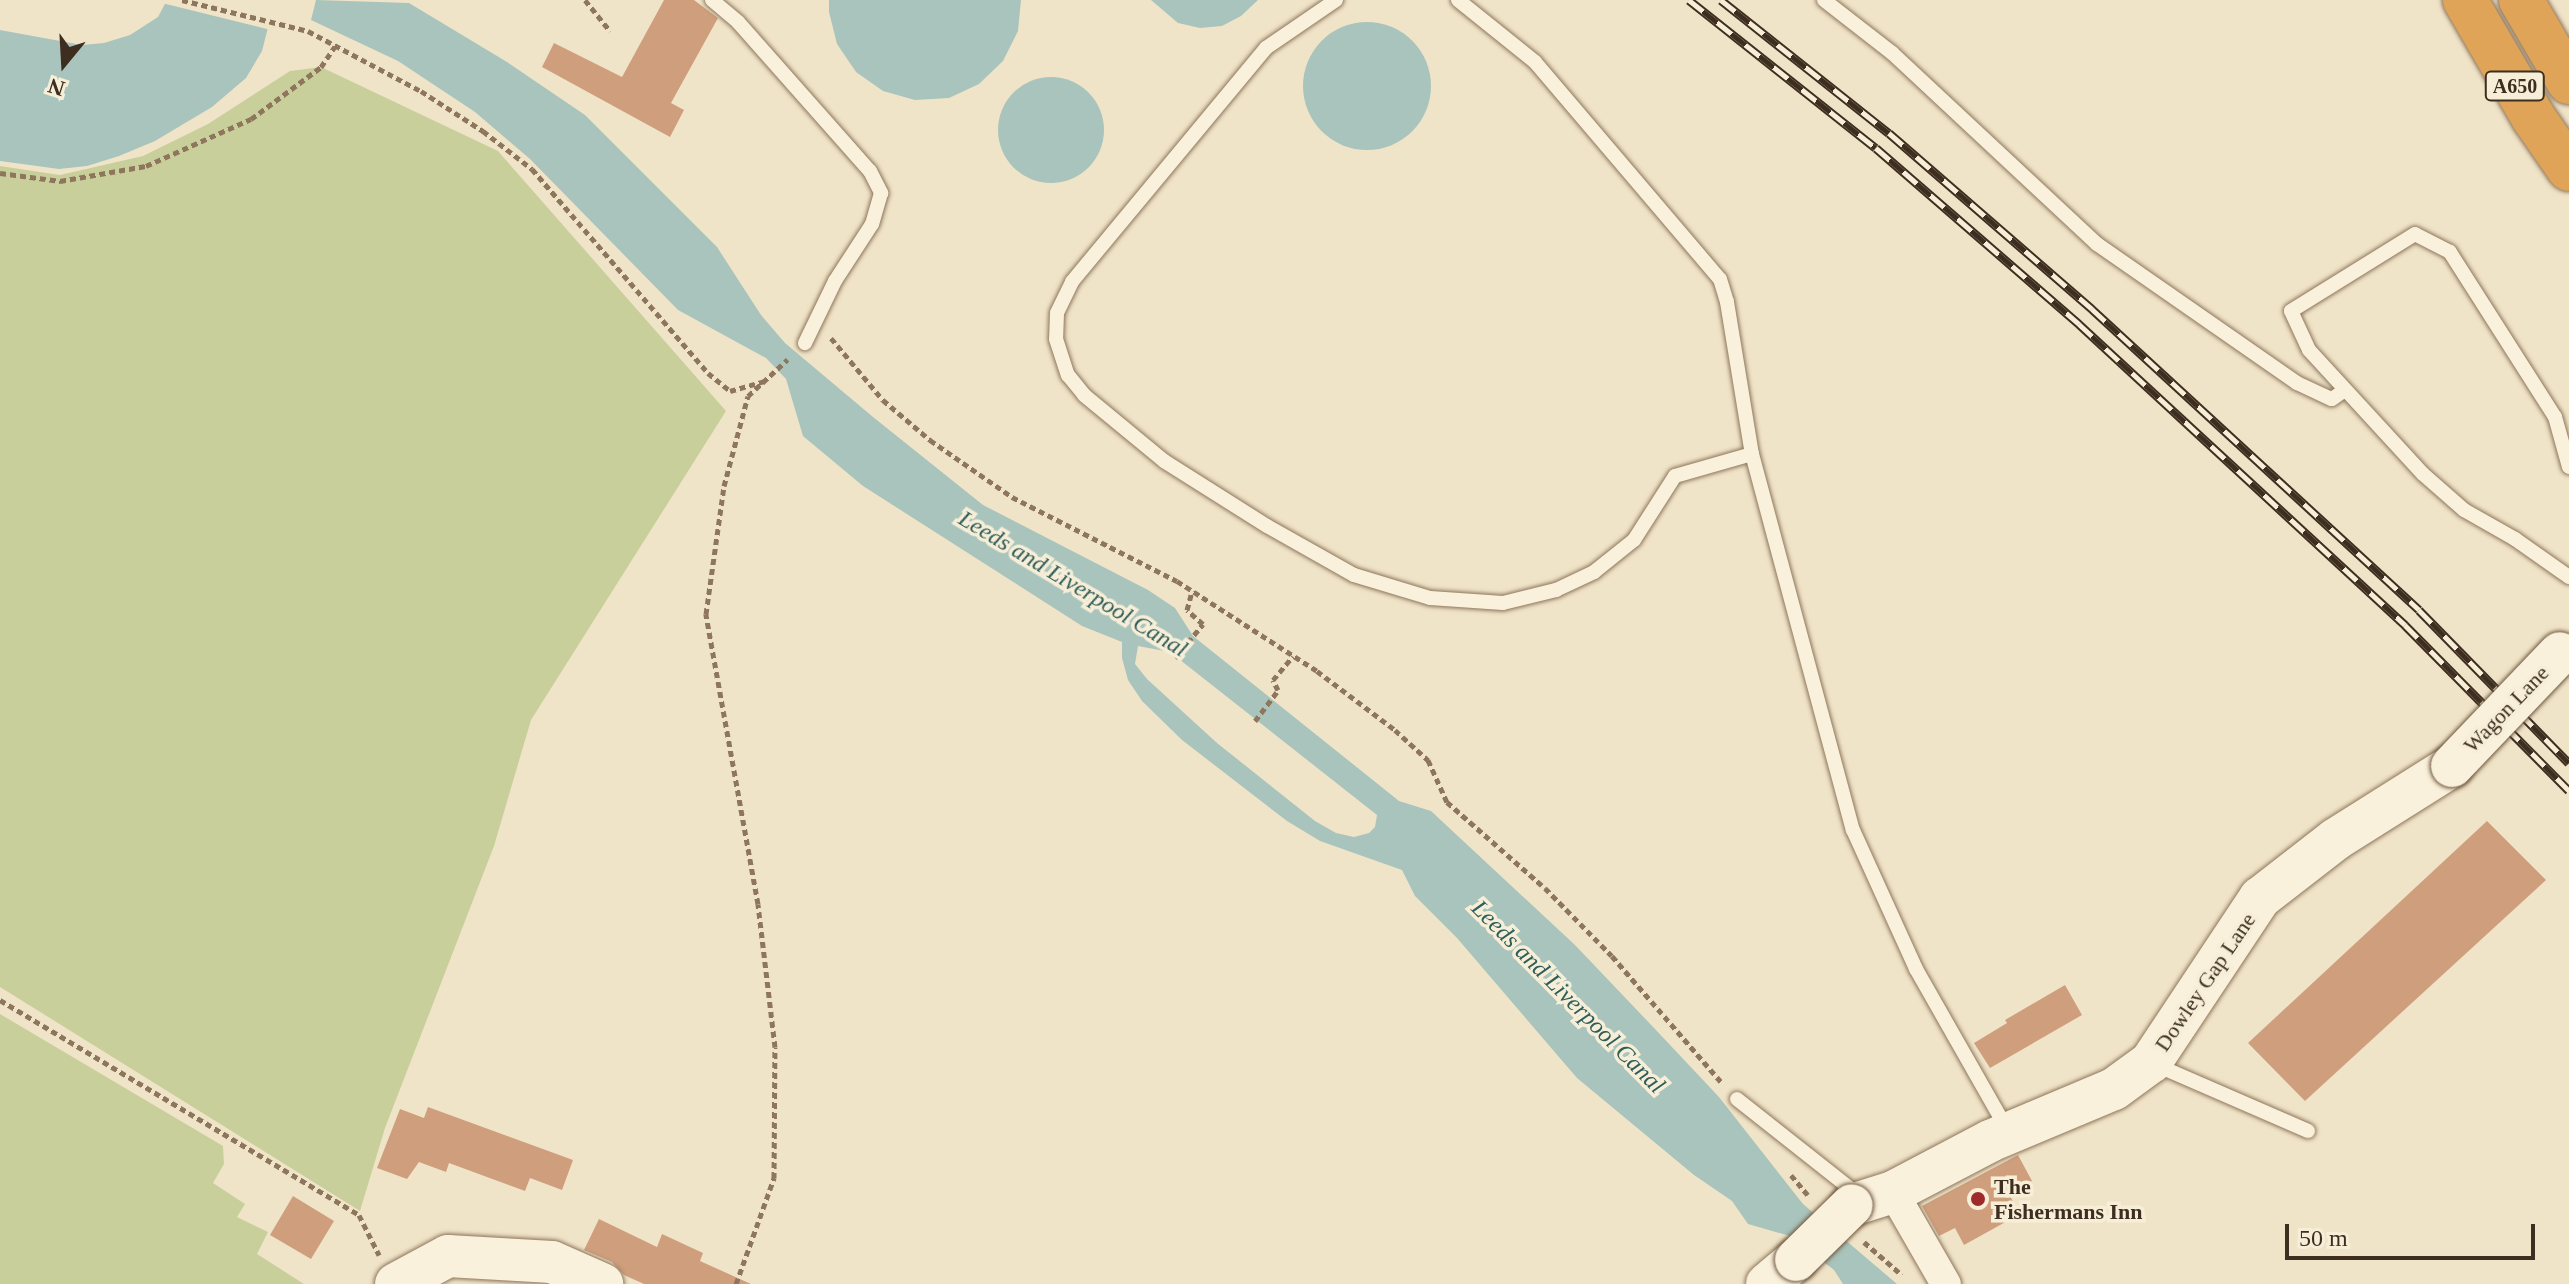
<!DOCTYPE html>
<html>
<head>
<meta charset="utf-8">
<style>
	body { margin:0 }
	#map { position:relative; width:2569px; height:1284px; overflow:hidden; background:#f0e4c8; font-family:"Times New Roman",serif }
	div>[style] { position:absolute }
	.green>* { inset:0; background:#c9cf9b }
	.water>* { inset:0; background:#a9c4bc }
	.round { border-radius:50% }
	.pier>* { inset:0; background:#f0e4c8 }
	.building>* { inset:0; background:#cf9f7d }
	.path>* { height:5px; margin-top:-2.5px; transform-origin:0; background:repeating-linear-gradient(90deg,#8d765c 0 6px,transparent 0 10px) }
	.roads { filter:drop-shadow(0 0 2px #8d765c) drop-shadow(0 0 2px #8d765c) }
	.lane>* { height:14px; margin:-7px; padding:0 7px; transform-origin:7px; border-radius:7px; background:#faf1dc }
	.street>* { height:30px; margin:-15px; padding:0 15px; transform-origin:15px; border-radius:15px; background:#faf1dc }
	.secondary>* { height:42px; margin:-21px; padding:0 21px; transform-origin:21px; border-radius:21px; background:#faf1dc }
	.highway>* { height:44px; margin:-22px; padding:0 22px; transform-origin:22px; border-radius:22px; background:#e0a458 }
	.rail>* { height:9px; margin-top:-4.5px; transform-origin:0; background:repeating-linear-gradient(90deg,#f7eed8 0 18px,#3d2e20 0 36px); box-sizing:border-box; border-block:2px solid #3d2e20 }
	.bridges { filter:drop-shadow(0 0 2px #6f573f) drop-shadow(0 0 2px #6f573f) }
	.secondary-bridge>* { height:42px; margin:-21px; padding:0 21px; transform-origin:21px; border-radius:21px; background:#faf1dc }
	.dots>* { width:22px; height:22px; translate:-50% -50%; box-sizing:border-box; border:4px solid #f7eed8; border-radius:50% }
	span { translate:-50% -50%; white-space:nowrap; text-align:center; line-height:1.15; -webkit-text-stroke:7px #f7eed8; paint-order:stroke }
	.shield-label span { padding:2px 6px; background:#f7eed8; border:2px solid; border-radius:6px; -webkit-text-stroke-width:0 }
	.shield-label { font-size:20px; color:#3d2e20; font-weight:700 }
	.street-label { font-size:22px; color:#3d2e20 }
	.poi-label { font-size:22px; color:#3d2e20; font-weight:700 }
	.left { translate:0 -50%; text-align:left }
	.water-label { font-size:24px; color:#2f5d5a; font-style:italic }
	.north { position:absolute; left:24px; top:24px; width:80px; height:80px; -webkit-text-stroke:6px #f7eed8; paint-order:stroke; rotate:198deg; font-size:22px; font-weight:700; line-height:32px; text-align:center; color:#3d2e20 }
	.north::after { content:''; display:block; margin:auto; width:28px; height:36px; background:#3d2e20; clip-path:polygon(50% 0,100% 100%,50% 72%,0 100%) }
	.scale { position:absolute; left:2285px; top:1224px; width:250px; height:36px; box-sizing:border-box; border:4px solid #3d2e20; border-top:0; padding-left:10px; font-size:24px; line-height:28px; white-space:nowrap; color:#3d2e20; -webkit-text-stroke:6px #f7eed8; paint-order:stroke }
</style>
</head>
<body>
<div id="map">
	<div class="green">
		<div style="clip-path:polygon(321px 67px,498px 151px,726px 411px,531px 720px,494px 846px,385px 1128px,360px 1211px,0 987px,0 166px,60px 175px,143px 156px,208px 124px,290px 71px)"></div>
		<div style="clip-path:polygon(0 1014px,223px 1146px,224px 1164px,213px 1183px,245px 1204px,237px 1217px,268px 1232px,257px 1254px,304px 1284px,0 1284px)"></div>
	</div>
	<div class="water">
		<div style="clip-path:polygon(167px 0,275px 0,262px 51px,246px 78px,212px 107px,155px 141px,119px 156px,87px 166px,59px 169px,0 161px,0 30px,82px 45px,104px 43px,130px 35px,158px 17px)"></div>
		<div style="clip-path:polygon(evenodd,316px 0,409px 3px,507px 62px,585px 115px,717px 247px,761px 315px,785px 343px,873px 417px,983px 505px,1148px 590px,1175px 608px,1193px 636px,1399px 801px,1431px 811px,1575px 945px,1655px 1029px,1719px 1097px,1803px 1204px,1897px 1284px,1843px 1284px,1834px 1270px,1790px 1236px,1748px 1224px,1732px 1201px,1694px 1175px,1577px 1078px,1457px 938px,1415px 896px,1402px 870px,1320px 841px,1287px 821px,1182px 740px,1142px 701px,1128px 680px,1122px 658px,1122px 642px,1082px 626px,863px 486px,803px 436px,786px 379px,766px 358px,678px 310px,530px 159px,475px 112px,398px 61px,311px 20px,316px 0,1138px 646px,1170px 652px,1377px 815px,1375px 827px,1369px 833px,1354px 837px,1336px 833px,1315px 821px,1217px 743px,1147px 679px,1135px 664px,1138px 646px)"></div>
		<div style="clip-path:polygon(829px 0,1021px 0,1018px 31px,1003px 61px,979px 84px,949px 98px,915px 100px,883px 91px,856px 72px,837px 44px,829px 12px)"></div>
		<div style="clip-path:polygon(1151px 0,1258px 0,1241px 16px,1222px 26px,1200px 28px,1178px 23px)"></div>
		<div class="round" style="left:1303px;top:22px;width:128px;height:128px"></div>
		<div class="round" style="left:998px;top:77px;width:106px;height:106px"></div>
	</div>
	<div class="pier">
		<div style="clip-path:polygon(163px 0,279px 0,271px 30px,162px 3px)"></div>
	</div>
	<div class="building">
		<div style="clip-path:polygon(664px 0,694px 0,718px 18px,671px 103px,684px 110px,670px 137px,542px 67px,554px 43px,622px 77px)"></div>
		<div style="clip-path:polygon(2487px 821px,2546px 880px,2305px 1101px,2248px 1043px)"></div>
		<div style="clip-path:polygon(2065px 985px,2082px 1015px,1990px 1068px,1974px 1043px,2007px 1023px,2005px 1020px)"></div>
		<div style="clip-path:polygon(428px 1107px,573px 1160px,562px 1190px,530px 1178px,525px 1191px,449px 1163px,446px 1172px,419px 1162px,407px 1179px,377px 1168px,400px 1109px,424px 1118px)"></div>
		<div style="clip-path:polygon(2018px 1155px,2032px 1181px,2009px 1194px,2020px 1214px,1964px 1245px,1955px 1228px,1939px 1236px,1922px 1206px)"></div>
		<div style="clip-path:polygon(293px 1196px,334px 1221px,311px 1259px,270px 1235px)"></div>
		<div style="clip-path:polygon(599px 1219px,657px 1247px,662px 1234px,703px 1253px,700px 1261px,751px 1284px,644px 1284px,624px 1275px,612px 1262px,584px 1250px)"></div>
	</div>
	<div class="path">
		<div style="left:182px;top:0;width:130px;rotate:13.8deg"></div>
		<div style="left:308px;top:31px;width:128px;rotate:28deg"></div>
		<div style="left:421px;top:91px;width:74px;rotate:32.8deg"></div>
		<div style="left:483px;top:131px;width:62px;rotate:37.8deg"></div>
		<div style="left:532px;top:169px;width:269px;rotate:49.2deg"></div>
		<div style="left:708px;top:373px;width:28px;rotate:39deg"></div>
		<div style="left:730px;top:391px;width:36px;rotate:-16deg"></div>
		<div style="left:585px;top:0;width:40px;rotate:51deg"></div>
		<div style="left:0;top:173px;width:61px;rotate:7.6deg"></div>
		<div style="left:60px;top:181px;width:87px;rotate:-9.9deg"></div>
		<div style="left:146px;top:166px;width:115px;rotate:-24.1deg"></div>
		<div style="left:251px;top:119px;width:87px;rotate:-36.6deg"></div>
		<div style="left:321px;top:67px;width:25px;rotate:-56deg"></div>
		<div style="left:831px;top:338px;width:81px;rotate:50deg"></div>
		<div style="left:883px;top:400px;width:62px;rotate:40.4deg"></div>
		<div style="left:930px;top:440px;width:100px;rotate:34.8deg"></div>
		<div style="left:1012px;top:497px;width:185px;rotate:27deg"></div>
		<div style="left:1177px;top:581px;width:166px;rotate:32.7deg"></div>
		<div style="left:1317px;top:671px;width:98px;rotate:37.1deg"></div>
		<div style="left:1395px;top:730px;width:45px;rotate:42.3deg"></div>
		<div style="left:1428px;top:760px;width:46px;rotate:65.7deg"></div>
		<div style="left:1447px;top:802px;width:130px;rotate:41.3deg"></div>
		<div style="left:1545px;top:888px;width:95px;rotate:45.4deg"></div>
		<div style="left:1612px;top:956px;width:169px;rotate:49.1deg"></div>
		<div style="left:1175px;top:658px;width:44px;rotate:-50.5deg"></div>
		<div style="left:1203px;top:624px;width:21px;rotate:-139deg"></div>
		<div style="left:1187px;top:610px;width:20px;rotate:-75deg"></div>
		<div style="left:1255px;top:721px;width:39px;rotate:-53deg"></div>
		<div style="left:1278px;top:690px;width:11px;rotate:-117deg"></div>
		<div style="left:1273px;top:680px;width:31px;rotate:-50deg"></div>
		<div style="left:0;top:1000px;width:418px;rotate:30.9deg"></div>
		<div style="left:359px;top:1215px;width:45px;rotate:63.4deg"></div>
		<div style="left:1791px;top:1175px;width:26px;rotate:50deg"></div>
		<div style="left:1864px;top:1242px;width:50px;rotate:41deg"></div>
		<div style="left:736px;top:1284px;width:113px;rotate:-70.3deg"></div>
		<div style="left:774px;top:1178px;width:131px;rotate:-89.6deg"></div>
		<div style="left:775px;top:1047px;width:144px;rotate:-96.8deg"></div>
		<div style="left:758px;top:904px;width:295px;rotate:-100.2deg"></div>
		<div style="left:706px;top:614px;width:129px;rotate:-82deg"></div>
		<div style="left:724px;top:486px;width:93px;rotate:-75.1deg"></div>
		<div style="left:748px;top:396px;width:54px;rotate:-42.8deg"></div>
	</div>
	<div class="roads">
		<div class="lane">
			<div style="left:712px;top:0;width:34px;rotate:40deg"></div>
			<div style="left:738px;top:22px;width:199px;rotate:48.5deg"></div>
			<div style="left:870px;top:171px;width:25px;rotate:63deg"></div>
			<div style="left:881px;top:193px;width:32px;rotate:106deg"></div>
			<div style="left:872px;top:224px;width:68px;rotate:123deg"></div>
			<div style="left:835px;top:281px;width:69px;rotate:115.8deg"></div>
			<div style="left:1336px;top:0;width:85px;rotate:145.6deg"></div>
			<div style="left:1266px;top:48px;width:304px;rotate:129.7deg"></div>
			<div style="left:1072px;top:282px;width:34px;rotate:116deg"></div>
			<div style="left:1057px;top:313px;width:26px;rotate:92deg"></div>
			<div style="left:1056px;top:339px;width:38px;rotate:72deg"></div>
			<div style="left:1068px;top:375px;width:26px;rotate:51deg"></div>
			<div style="left:1084px;top:395px;width:104px;rotate:39.5deg"></div>
			<div style="left:1164px;top:461px;width:122px;rotate:32.3deg"></div>
			<div style="left:1267px;top:526px;width:100px;rotate:29.4deg"></div>
			<div style="left:1354px;top:575px;width:79px;rotate:16.8deg"></div>
			<div style="left:1430px;top:598px;width:73px;rotate:3.9deg"></div>
			<div style="left:1503px;top:603px;width:55px;rotate:-13.8deg"></div>
			<div style="left:1556px;top:590px;width:42px;rotate:-25.3deg"></div>
			<div style="left:1594px;top:572px;width:51px;rotate:-38.7deg"></div>
			<div style="left:1634px;top:540px;width:76px;rotate:-57.4deg"></div>
			<div style="left:1675px;top:476px;width:80px;rotate:-15.9deg"></div>
			<div style="left:1458px;top:0;width:99px;rotate:38.8deg"></div>
			<div style="left:1535px;top:62px;width:285px;rotate:49.6deg"></div>
			<div style="left:1720px;top:279px;width:24px;rotate:73deg"></div>
			<div style="left:1727px;top:302px;width:154px;rotate:80.7deg"></div>
			<div style="left:1752px;top:454px;width:389px;rotate:75deg"></div>
			<div style="left:1853px;top:830px;width:153px;rotate:65.6deg"></div>
			<div style="left:1916px;top:969px;width:184px;rotate:60.4deg"></div>
			<div style="left:1824px;top:0;width:86px;rotate:37.9deg"></div>
			<div style="left:1892px;top:53px;width:280px;rotate:43deg"></div>
			<div style="left:2097px;top:244px;width:244px;rotate:34.8deg"></div>
			<div style="left:2297px;top:383px;width:38px;rotate:25deg"></div>
			<div style="left:2332px;top:399px;width:16px;rotate:-35deg"></div>
			<div style="left:2569px;top:467px;width:52px;rotate:-105.6deg"></div>
			<div style="left:2555px;top:417px;width:196px;rotate:-122.5deg"></div>
			<div style="left:2450px;top:252px;width:39px;rotate:-153deg"></div>
			<div style="left:2415px;top:234px;width:146px;rotate:148.2deg"></div>
			<div style="left:2291px;top:311px;width:43px;rotate:65.2deg"></div>
			<div style="left:2309px;top:350px;width:168px;rotate:47.4deg"></div>
			<div style="left:2423px;top:474px;width:55px;rotate:41.3deg"></div>
			<div style="left:2464px;top:510px;width:59px;rotate:29.6deg"></div>
			<div style="left:2515px;top:539px;width:66px;rotate:35.1deg"></div>
			<div style="left:2154px;top:1064px;width:168px;rotate:23.5deg"></div>
			<div style="left:1737px;top:1099px;width:157px;rotate:38.3deg"></div>
		</div>
		<div class="street">
			<div style="left:1893px;top:1192px;width:106px;rotate:60.1deg"></div>
		</div>
		<div class="secondary">
			<div style="left:1852px;top:1205px;width:43px;rotate:-17.6deg"></div>
			<div style="left:1893px;top:1192px;width:110px;rotate:-27.7deg"></div>
			<div style="left:1990px;top:1141px;width:134px;rotate:-22.8deg"></div>
			<div style="left:2114px;top:1089px;width:46px;rotate:-36.1deg"></div>
			<div style="left:2151px;top:1062px;width:197px;rotate:-56.4deg"></div>
			<div style="left:2260px;top:898px;width:96px;rotate:-37.8deg"></div>
			<div style="left:2336px;top:839px;width:137px;rotate:-32.2deg"></div>
			<div style="left:396px;top:1284px;width:59px;rotate:-28.3deg"></div>
			<div style="left:448px;top:1256px;width:104px;rotate:3.3deg"></div>
			<div style="left:552px;top:1262px;width:55px;rotate:23.7deg"></div>
			<div style="left:1767px;top:1284px;width:38px;rotate:-40deg"></div>
		</div>
		<div class="highway">
			<div style="left:2465px;top:0;width:135px;rotate:59.8deg"></div>
			<div style="left:2533px;top:117px;width:63px;rotate:55.3deg"></div>
			<div style="left:2521px;top:0;width:95px;rotate:59.7deg"></div>
		</div>
	</div>
	<div class="rail">
		<div style="left:1689px;top:0;width:238px;rotate:38.4deg"></div>
		<div style="left:1876px;top:148px;width:269px;rotate:40.9deg"></div>
		<div style="left:2079px;top:324px;width:444px;rotate:42.7deg"></div>
		<div style="left:2405px;top:625px;width:233px;rotate:45.3deg"></div>
		<div style="left:1721px;top:0;width:214px;rotate:38.4deg"></div>
		<div style="left:1889px;top:133px;width:269px;rotate:40.9deg"></div>
		<div style="left:2092px;top:309px;width:444px;rotate:42.6deg"></div>
		<div style="left:2419px;top:610px;width:214px;rotate:45.6deg"></div>
	</div>
	<div class="bridges">
		<div class="secondary-bridge">
			<div style="left:2452px;top:766px;width:156px;rotate:-46.3deg"></div>
			<div style="left:1796px;top:1260px;width:78px;rotate:-44.5deg"></div>
		</div>
	</div>
	<div class="dots">
		<div style="left:1978px;top:1199px;background:#9e2a2b"></div>
	</div>
	<div class="shield-label">
		<span style="left:2515px;top:86px">A650</span>
	</div>
	<div class="street-label">
		<span style="left:2506px;top:709px;rotate:-46deg">Wagon Lane</span>
		<span style="left:2205px;top:982px;rotate:-56deg">Dowley Gap Lane</span>
	</div>
	<div class="poi-label">
		<span class="left" style="left:1994px;top:1199px">The<br>Fishermans Inn</span>
	</div>
	<div class="water-label">
		<span style="left:1073px;top:584px;rotate:31deg">Leeds and Liverpool Canal</span>
		<span style="left:1568px;top:997px;rotate:45deg">Leeds and Liverpool Canal</span>
	</div>
	<div class="north">N</div>
	<div class="scale">50 m</div>
</div>
</body>
</html>
